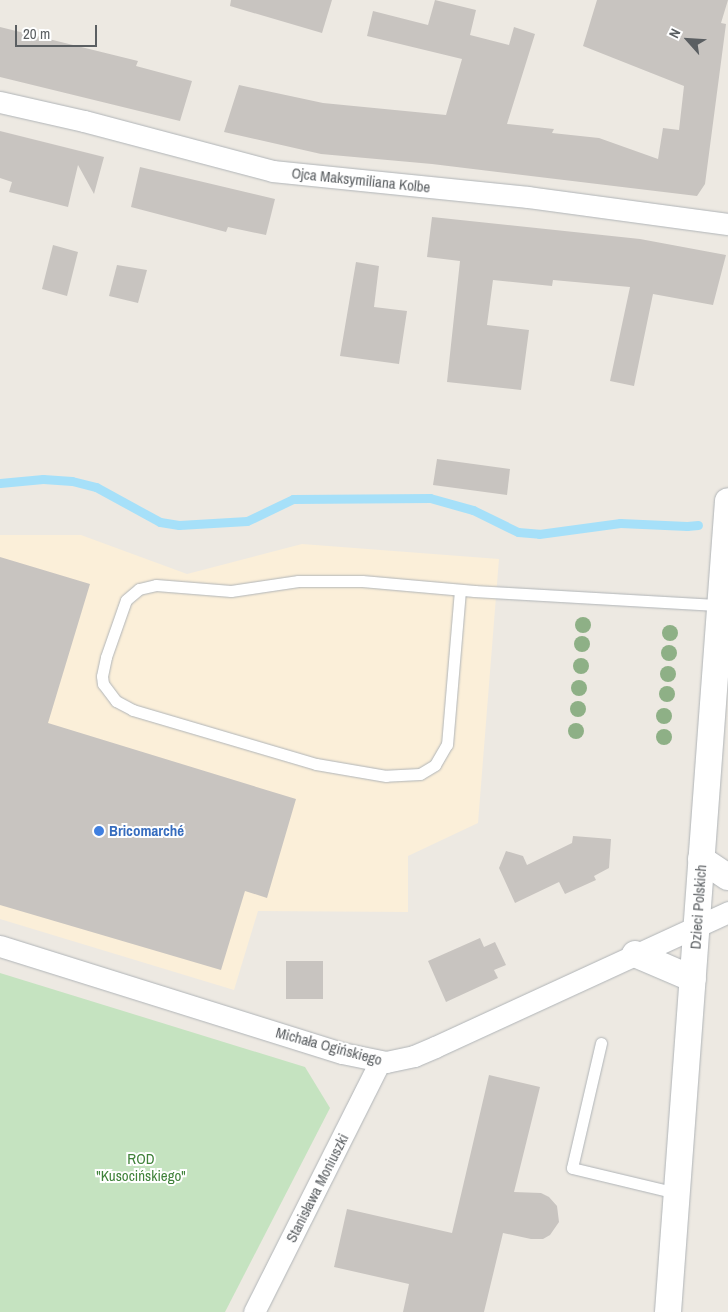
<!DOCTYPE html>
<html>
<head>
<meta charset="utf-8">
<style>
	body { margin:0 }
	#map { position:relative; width:728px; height:1312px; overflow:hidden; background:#ede9e2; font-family:"Archivo Narrow",sans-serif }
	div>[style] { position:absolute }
	.commercial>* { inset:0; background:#fbefd9 }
	.green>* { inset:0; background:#c5e3c0 }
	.stream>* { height:9px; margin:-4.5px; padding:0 4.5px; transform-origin:4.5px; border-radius:4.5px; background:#a6e0f9 }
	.building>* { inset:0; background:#c8c4c0 }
	.roads { filter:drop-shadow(0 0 1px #b0b4b7) drop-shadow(0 0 1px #b0b4b7) }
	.service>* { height:11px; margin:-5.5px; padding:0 5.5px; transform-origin:5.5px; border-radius:5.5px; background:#fff }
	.minor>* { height:21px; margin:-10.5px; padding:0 10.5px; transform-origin:10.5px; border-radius:10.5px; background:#fff }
	.tertiary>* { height:26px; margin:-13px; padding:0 13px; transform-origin:13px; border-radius:13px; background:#fff }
	.trees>* { width:16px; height:16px; margin:-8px; border-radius:50%; background:#8eb086 }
	.dots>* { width:14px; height:14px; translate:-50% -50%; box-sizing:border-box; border:2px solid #fff; border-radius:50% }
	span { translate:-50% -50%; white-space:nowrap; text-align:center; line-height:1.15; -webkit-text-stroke:4px #fff; paint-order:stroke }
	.street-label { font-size:15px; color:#5b5f62 }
	.shop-label { font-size:15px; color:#366cbe; font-weight:700 }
	.left { translate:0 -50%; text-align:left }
	.park-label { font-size:15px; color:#40823a }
	.north { position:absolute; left:663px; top:15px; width:50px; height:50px; -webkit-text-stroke:4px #fff; paint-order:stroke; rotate:296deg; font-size:14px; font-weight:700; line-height:20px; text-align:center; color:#5b5f62 }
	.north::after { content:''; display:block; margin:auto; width:18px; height:22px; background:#5b5f62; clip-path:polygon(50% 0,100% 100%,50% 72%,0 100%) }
	.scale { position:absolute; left:15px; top:25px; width:82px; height:22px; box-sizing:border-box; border:2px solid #5b5f62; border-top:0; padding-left:6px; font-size:15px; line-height:18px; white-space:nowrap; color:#5b5f62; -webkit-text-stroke:4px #fff; paint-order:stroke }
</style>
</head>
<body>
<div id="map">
	<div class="commercial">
		<div style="clip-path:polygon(0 535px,81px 535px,187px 574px,302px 544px,499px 559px,478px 823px,408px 856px,408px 912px,258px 911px,234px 990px,0 919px)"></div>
	</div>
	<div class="green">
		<div style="clip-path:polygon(0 973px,305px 1067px,330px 1108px,225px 1312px,0 1312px)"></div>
	</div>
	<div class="stream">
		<div style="left:0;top:483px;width:43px;rotate:-5.3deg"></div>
		<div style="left:43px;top:479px;width:29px;rotate:4deg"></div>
		<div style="left:72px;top:481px;width:25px;rotate:14deg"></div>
		<div style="left:96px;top:487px;width:73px;rotate:28.7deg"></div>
		<div style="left:160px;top:522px;width:19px;rotate:9deg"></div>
		<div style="left:179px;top:525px;width:68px;rotate:-3.4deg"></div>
		<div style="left:247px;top:521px;width:51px;rotate:-25.6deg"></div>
		<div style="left:293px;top:499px;width:137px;rotate:-0.4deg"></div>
		<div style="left:430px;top:498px;width:45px;rotate:15.6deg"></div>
		<div style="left:473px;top:510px;width:50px;rotate:26.1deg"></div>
		<div style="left:518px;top:532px;width:21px;rotate:5deg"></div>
		<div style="left:539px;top:534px;width:82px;rotate:-7.7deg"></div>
		<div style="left:620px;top:523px;width:67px;rotate:2.6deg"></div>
		<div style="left:687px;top:526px;width:11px;rotate:-5deg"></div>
	</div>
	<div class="building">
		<div style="clip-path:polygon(231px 0,332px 0,322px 33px,230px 6px)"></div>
		<div style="clip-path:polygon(435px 0,476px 10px,470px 35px,509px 45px,514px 27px,535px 34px,507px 124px,554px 129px,552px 133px,599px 138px,658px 159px,663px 128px,679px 130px,684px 86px,583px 46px,597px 0,728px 0,721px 23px,726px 24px,705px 184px,697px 196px,432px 164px,321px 154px,224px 132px,239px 85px,323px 103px,446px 115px,462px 59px,367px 36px,373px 11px,428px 25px)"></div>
		<div style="clip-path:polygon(0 27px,138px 61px,136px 66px,192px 81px,180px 121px,0 77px)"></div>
		<div style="clip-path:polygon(0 131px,104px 157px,94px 194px,78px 165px,68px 207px,9px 192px,12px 182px,0 178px)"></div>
		<div style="clip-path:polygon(140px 167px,275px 199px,266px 235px,228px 227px,226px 232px,131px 207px)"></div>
		<div style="clip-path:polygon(432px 217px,640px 239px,726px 255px,713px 305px,653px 294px,634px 386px,610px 381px,630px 287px,553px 280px,552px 286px,493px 280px,487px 325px,529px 330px,521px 390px,447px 382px,460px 261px,427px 257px)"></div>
		<div style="clip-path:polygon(53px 245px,78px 252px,67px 296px,42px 289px)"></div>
		<div style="clip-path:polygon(356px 262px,379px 266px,374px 307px,407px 311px,399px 364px,340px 356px)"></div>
		<div style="clip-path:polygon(117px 265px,147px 270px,138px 303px,109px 296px)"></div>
		<div style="clip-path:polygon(437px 459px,510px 469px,507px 495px,433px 485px)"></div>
		<div style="clip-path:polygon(0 557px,90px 584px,48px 723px,296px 799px,267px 898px,245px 891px,221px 970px,0 905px)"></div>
		<div style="clip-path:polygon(573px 836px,611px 839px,609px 868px,594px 876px,596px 880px,565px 894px,559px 882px,515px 903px,499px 868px,506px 851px,523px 856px,527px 865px,572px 843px)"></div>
		<div style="clip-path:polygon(480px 938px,484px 947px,495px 942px,506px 965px,494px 970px,498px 978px,446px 1002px,428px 961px)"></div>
		<div style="clip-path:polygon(286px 961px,323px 961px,323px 999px,286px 999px)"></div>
		<div style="clip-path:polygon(489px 1075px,540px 1087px,514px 1192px,541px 1193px,549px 1197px,557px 1206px,559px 1222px,550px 1235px,543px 1239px,531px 1239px,503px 1233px,484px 1312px,403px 1312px,409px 1284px,334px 1267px,347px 1209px,452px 1233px)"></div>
	</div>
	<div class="roads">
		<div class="service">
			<div style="left:460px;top:590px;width:155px;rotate:94.8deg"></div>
			<div style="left:447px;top:744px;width:24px;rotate:120deg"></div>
			<div style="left:435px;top:765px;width:17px;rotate:149deg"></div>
			<div style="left:420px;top:774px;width:34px;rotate:177deg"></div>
			<div style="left:386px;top:776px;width:71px;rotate:-170.3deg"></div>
			<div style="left:316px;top:764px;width:191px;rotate:-163.6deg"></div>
			<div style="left:133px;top:710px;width:19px;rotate:-152deg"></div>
			<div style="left:116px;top:701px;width:21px;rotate:-127deg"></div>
			<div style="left:103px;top:684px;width:8px;rotate:-97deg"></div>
			<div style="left:102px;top:676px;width:19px;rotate:-78deg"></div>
			<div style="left:106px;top:657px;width:60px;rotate:-70.7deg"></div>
			<div style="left:126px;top:600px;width:17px;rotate:-40deg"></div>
			<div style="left:139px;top:589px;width:17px;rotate:-13deg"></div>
			<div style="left:156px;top:585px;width:75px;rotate:4.6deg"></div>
			<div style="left:231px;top:591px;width:68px;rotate:-8.5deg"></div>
			<div style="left:298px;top:581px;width:64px"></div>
			<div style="left:362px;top:581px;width:113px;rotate:5.1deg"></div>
			<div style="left:475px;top:591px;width:245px;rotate:3.3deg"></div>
			<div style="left:601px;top:1043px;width:128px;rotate:103.1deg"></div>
			<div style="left:572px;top:1168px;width:108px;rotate:13.4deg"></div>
		</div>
		<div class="minor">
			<div style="left:0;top:102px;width:86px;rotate:12.7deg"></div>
			<div style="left:84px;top:121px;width:196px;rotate:14.8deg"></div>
			<div style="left:273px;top:171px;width:256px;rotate:5.8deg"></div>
			<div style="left:528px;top:197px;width:202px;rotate:7.7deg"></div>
			<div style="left:0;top:946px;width:358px;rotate:17.4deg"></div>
			<div style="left:342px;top:1053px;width:45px;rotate:11.6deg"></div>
			<div style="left:386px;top:1062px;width:29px;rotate:-12deg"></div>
			<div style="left:414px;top:1056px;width:23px;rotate:-23deg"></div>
			<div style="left:435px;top:1047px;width:323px;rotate:-24.7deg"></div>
			<div style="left:254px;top:1312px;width:279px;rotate:-63.3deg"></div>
		</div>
		<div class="tertiary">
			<div style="left:701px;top:859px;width:32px;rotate:34deg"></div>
			<div style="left:635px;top:954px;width:63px;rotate:23.3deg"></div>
			<div style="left:668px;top:1312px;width:813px;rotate:-85.77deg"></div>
		</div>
	</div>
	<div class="trees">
		<div style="left:583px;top:625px"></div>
		<div style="left:670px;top:633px"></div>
		<div style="left:582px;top:644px"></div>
		<div style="left:669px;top:653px"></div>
		<div style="left:581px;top:666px"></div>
		<div style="left:668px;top:674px"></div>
		<div style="left:579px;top:688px"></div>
		<div style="left:667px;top:694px"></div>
		<div style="left:578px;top:709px"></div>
		<div style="left:664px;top:716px"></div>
		<div style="left:576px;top:731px"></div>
		<div style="left:664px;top:737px"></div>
	</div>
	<div class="dots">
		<div style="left:99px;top:831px;background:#3f7fe0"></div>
	</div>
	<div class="street-label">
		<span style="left:361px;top:180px;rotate:6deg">Ojca Maksymiliana Kolbe</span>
		<span style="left:698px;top:907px;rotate:-86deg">Dzieci Polskich</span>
		<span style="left:329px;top:1046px;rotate:15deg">Michała Ogińskiego</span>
		<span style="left:317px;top:1188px;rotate:-63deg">Stanisława Moniuszki</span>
	</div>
	<div class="shop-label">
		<span class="left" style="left:109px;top:831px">Bricomarché</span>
	</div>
	<div class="park-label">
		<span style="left:141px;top:1167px">ROD<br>"Kusocińskiego"</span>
	</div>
	<div class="north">N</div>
	<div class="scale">20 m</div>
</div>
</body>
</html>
